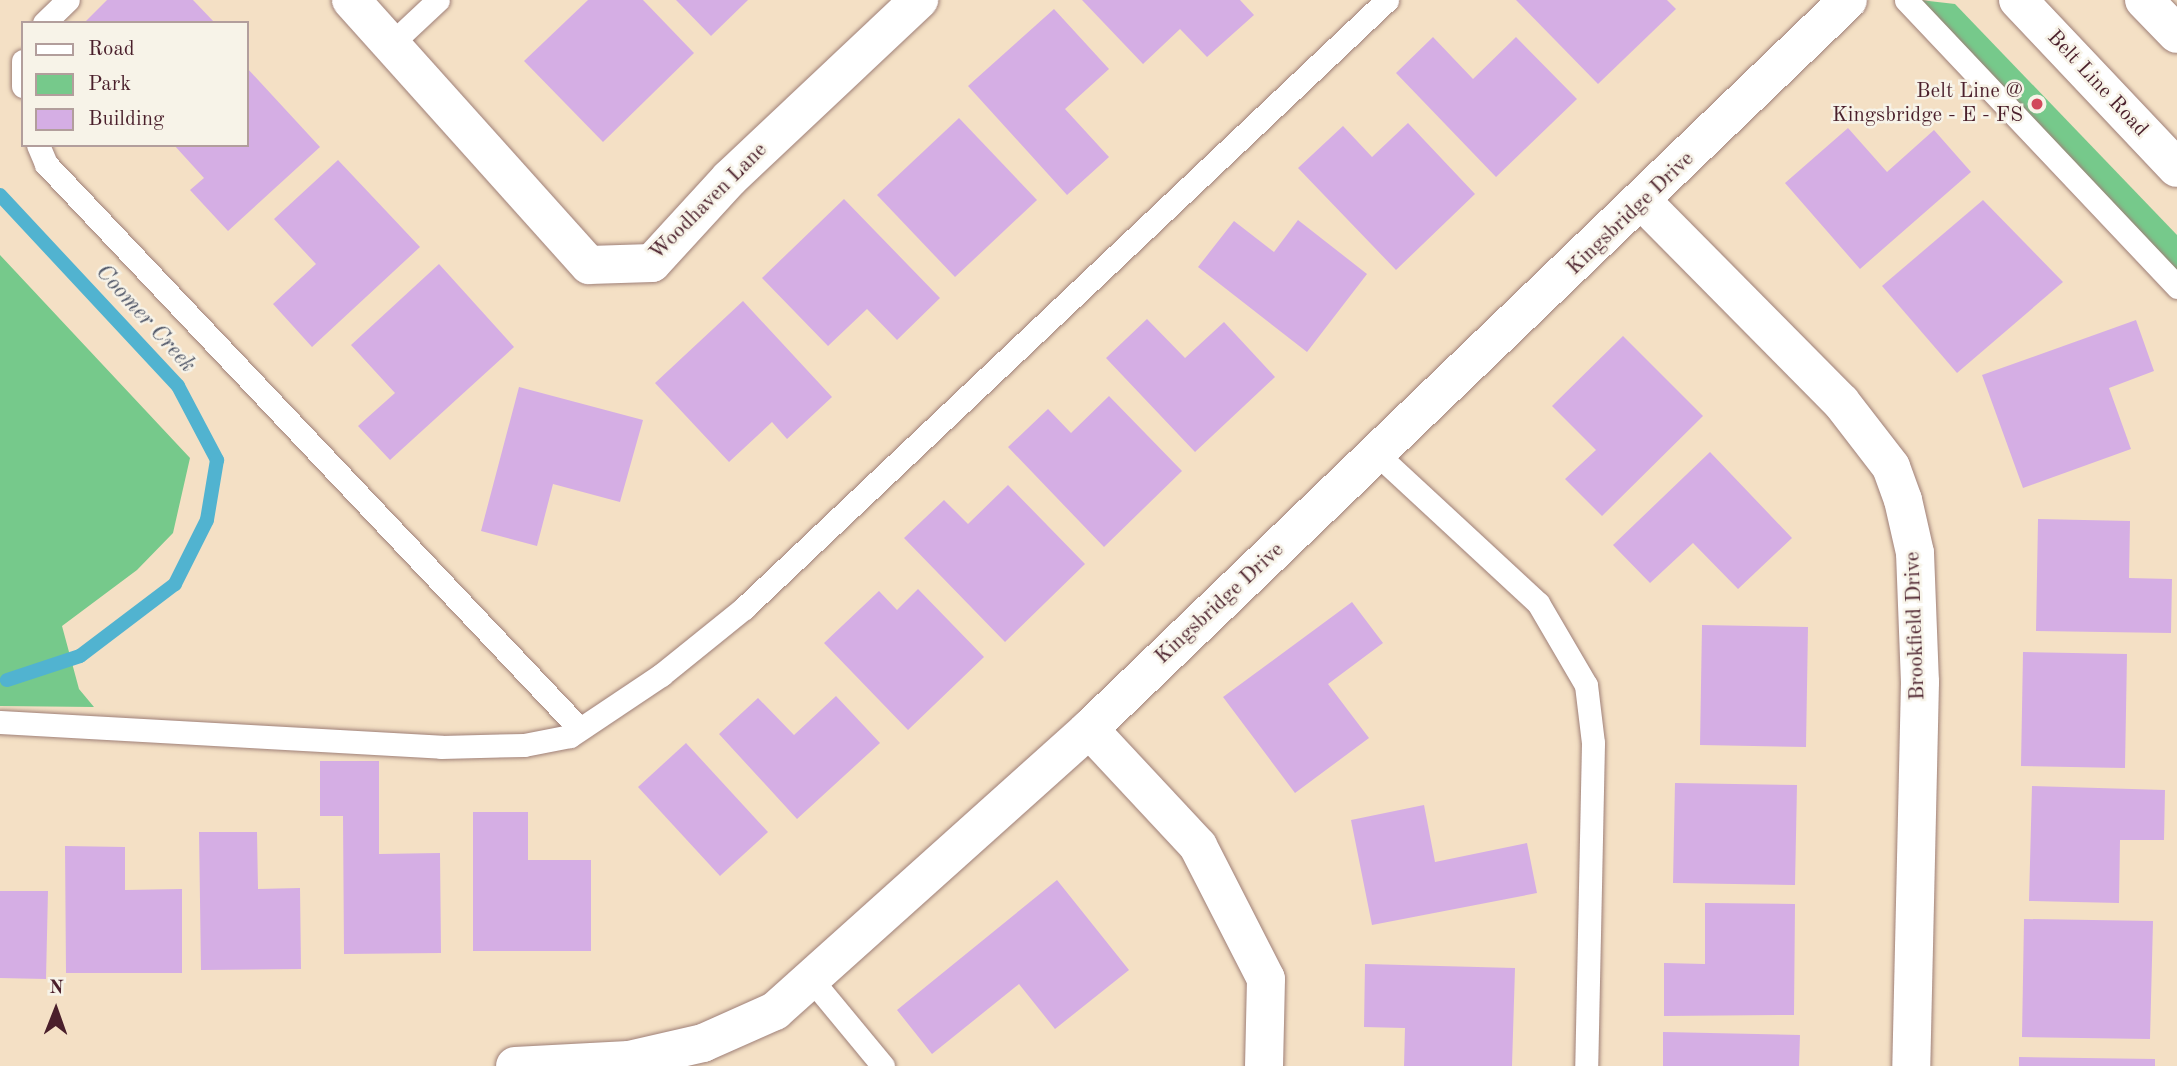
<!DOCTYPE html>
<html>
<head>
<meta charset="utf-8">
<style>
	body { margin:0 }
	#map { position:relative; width:2177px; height:1066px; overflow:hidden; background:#f4e0c5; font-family:"Old Standard TT",serif }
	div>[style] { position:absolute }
	.green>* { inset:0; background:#76c98b }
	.stream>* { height:14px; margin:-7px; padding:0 7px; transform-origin:7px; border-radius:7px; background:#51b3d0 }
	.building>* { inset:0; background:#d5aee4 }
	.roads { filter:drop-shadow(0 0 2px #9f8078) drop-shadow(0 0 2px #9f8078) }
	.lane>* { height:23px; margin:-11.5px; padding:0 11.5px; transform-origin:11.5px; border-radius:11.5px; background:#fff }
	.street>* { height:38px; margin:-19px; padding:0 19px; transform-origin:19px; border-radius:19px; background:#fff }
	.secondary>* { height:38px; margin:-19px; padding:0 19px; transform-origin:19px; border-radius:19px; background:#fff }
	.primary>* { height:38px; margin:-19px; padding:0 19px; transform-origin:19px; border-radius:19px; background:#fff }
	.dots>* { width:19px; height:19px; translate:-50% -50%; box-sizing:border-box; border:4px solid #f7f3e8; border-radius:50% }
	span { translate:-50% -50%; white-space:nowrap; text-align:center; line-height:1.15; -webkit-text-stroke:5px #f7f3e8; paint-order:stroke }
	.street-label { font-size:21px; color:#4a1f2b }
	.poi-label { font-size:21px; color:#4a1f2b }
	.right { translate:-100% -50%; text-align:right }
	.water-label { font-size:23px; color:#4c5365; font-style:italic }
	.legend { position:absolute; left:21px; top:21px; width:228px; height:126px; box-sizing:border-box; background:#f7f3e8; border:2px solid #b29e9c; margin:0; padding:9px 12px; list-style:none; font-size:21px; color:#4a1f2b }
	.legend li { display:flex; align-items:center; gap:14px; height:35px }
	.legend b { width:35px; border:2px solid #b29e9c }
	.north { position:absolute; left:21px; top:975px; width:70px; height:70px; -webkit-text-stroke:5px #f7f3e8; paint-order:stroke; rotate:1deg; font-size:19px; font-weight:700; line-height:28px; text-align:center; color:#4a1f2b }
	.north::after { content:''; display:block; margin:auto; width:24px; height:32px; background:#4a1f2b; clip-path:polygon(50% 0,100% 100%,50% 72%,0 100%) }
</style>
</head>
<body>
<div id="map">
	<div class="green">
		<div style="clip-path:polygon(1920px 0,1955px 4px,2177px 235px,2177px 275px)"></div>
		<div style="clip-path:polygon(0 255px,190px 458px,173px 533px,137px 570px,62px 626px,79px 689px,94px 707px,0 706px)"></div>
	</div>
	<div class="stream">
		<div style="left:0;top:195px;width:261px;rotate:47deg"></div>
		<div style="left:178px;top:386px;width:84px;rotate:62.2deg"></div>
		<div style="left:217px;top:460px;width:61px;rotate:99.5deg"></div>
		<div style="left:207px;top:520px;width:72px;rotate:116.6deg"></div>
		<div style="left:175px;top:584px;width:119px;rotate:142.8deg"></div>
		<div style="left:80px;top:656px;width:77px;rotate:161.8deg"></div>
	</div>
	<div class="building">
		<div style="clip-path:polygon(107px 0,193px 0,215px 23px,84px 23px)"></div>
		<div style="clip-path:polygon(588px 0,643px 0,694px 53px,603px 142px,524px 61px)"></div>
		<div style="clip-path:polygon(676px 0,748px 0,711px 36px)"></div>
		<div style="clip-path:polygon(1082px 0,1240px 0,1254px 15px,1207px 57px,1180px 29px,1143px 64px)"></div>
		<div style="clip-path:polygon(1516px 0,1667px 0,1676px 9px,1598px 84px)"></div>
		<div style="clip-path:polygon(1054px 9px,1109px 69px,1065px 109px,1109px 157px,1067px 195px,968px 86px)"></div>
		<div style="clip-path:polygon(1433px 37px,1473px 79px,1516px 37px,1577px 99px,1496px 177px,1396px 73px)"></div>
		<div style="clip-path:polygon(247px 68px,320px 147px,228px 231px,190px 190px,204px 178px,174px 145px,247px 145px)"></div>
		<div style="clip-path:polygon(959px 118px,1037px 200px,955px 277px,877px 195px)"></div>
		<div style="clip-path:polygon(1408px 123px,1475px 194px,1396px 270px,1298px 168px,1343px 126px,1372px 157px)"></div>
		<div style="clip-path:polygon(1848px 128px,1887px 172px,1934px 130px,1971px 172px,1860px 269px,1785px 183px)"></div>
		<div style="clip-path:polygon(338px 160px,420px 247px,312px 347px,273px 304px,316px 264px,274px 219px)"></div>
		<div style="clip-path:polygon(844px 199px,940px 298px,897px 340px,867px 309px,828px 346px,762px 278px)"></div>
		<div style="clip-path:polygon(1983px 200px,2063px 282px,1957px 373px,1882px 286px)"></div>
		<div style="clip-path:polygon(1298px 220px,1367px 274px,1307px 352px,1198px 267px,1234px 221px,1274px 252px)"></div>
		<div style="clip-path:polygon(439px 264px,514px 347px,390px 460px,358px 426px,395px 393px,351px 345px)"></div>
		<div style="clip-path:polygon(743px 301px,832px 397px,787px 439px,772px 422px,729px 462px,655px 383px)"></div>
		<div style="clip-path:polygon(1147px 319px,1185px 358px,1224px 322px,1275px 377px,1195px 452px,1106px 358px)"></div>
		<div style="clip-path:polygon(2136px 320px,2154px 371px,2109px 388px,2131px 449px,2023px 488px,1982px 375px)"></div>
		<div style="clip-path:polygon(1623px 336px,1703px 416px,1602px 516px,1565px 479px,1596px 450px,1552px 406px)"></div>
		<div style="clip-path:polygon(519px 387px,643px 420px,620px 502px,553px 484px,537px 546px,481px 531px)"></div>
		<div style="clip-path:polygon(1109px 396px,1182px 471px,1104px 547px,1008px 447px,1048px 409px,1071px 433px)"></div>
		<div style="clip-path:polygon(1710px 452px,1792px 538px,1738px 589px,1693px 543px,1650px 583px,1613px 545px)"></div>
		<div style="clip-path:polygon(1008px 485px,1085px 564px,1005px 642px,904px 538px,944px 500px,968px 524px)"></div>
		<div style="clip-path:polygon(2038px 519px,2130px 521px,2129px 578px,2172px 579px,2171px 633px,2036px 631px)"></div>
		<div style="clip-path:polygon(918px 589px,984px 657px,908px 730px,824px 643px,879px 591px,897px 610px)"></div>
		<div style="clip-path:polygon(1352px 602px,1383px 643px,1328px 684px,1369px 738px,1295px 793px,1223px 697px)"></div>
		<div style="clip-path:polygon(1702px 625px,1808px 627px,1806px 747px,1700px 745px)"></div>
		<div style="clip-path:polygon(2023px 652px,2127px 654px,2125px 768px,2021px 766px)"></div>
		<div style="clip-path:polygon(836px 696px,880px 743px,797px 819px,719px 734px,758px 698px,794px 735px)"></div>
		<div style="clip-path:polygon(686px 743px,768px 832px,720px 876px,638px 787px)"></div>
		<div style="clip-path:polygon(320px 761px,379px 761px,379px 854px,440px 853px,441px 953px,344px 954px,343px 816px,320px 816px)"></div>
		<div style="clip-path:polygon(1675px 783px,1797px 785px,1795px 885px,1673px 883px)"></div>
		<div style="clip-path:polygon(2032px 786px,2165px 790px,2164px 840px,2120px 840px,2119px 903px,2029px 901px)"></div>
		<div style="clip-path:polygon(1424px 805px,1435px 862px,1527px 843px,1537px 893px,1372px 925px,1351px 820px)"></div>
		<div style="clip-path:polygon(473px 812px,528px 812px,528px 860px,591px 860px,591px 951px,473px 951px)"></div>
		<div style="clip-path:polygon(199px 832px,257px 832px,258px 889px,300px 888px,301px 969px,201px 970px)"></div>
		<div style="clip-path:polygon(65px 846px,125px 847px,125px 890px,182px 889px,182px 973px,66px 973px)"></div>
		<div style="clip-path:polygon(1057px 880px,1129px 970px,1055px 1029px,1019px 984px,932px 1054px,897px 1010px)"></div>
		<div style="clip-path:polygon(0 891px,48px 891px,46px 979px,0 978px)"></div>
		<div style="clip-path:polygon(1705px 903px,1795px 904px,1794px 1015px,1664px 1016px,1664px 963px,1705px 964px)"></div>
		<div style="clip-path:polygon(2024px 919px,2153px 921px,2150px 1039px,2022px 1037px)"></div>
		<div style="clip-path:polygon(1365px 964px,1515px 968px,1512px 1066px,1404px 1066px,1405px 1028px,1364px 1027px)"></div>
		<div style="clip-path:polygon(1663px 1032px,1800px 1035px,1799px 1066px,1663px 1066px)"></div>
		<div style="clip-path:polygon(2019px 1057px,2155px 1059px,2155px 1066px,2019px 1066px)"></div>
	</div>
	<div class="roads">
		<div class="lane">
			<div style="left:1906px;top:0;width:395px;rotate:46.6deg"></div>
			<div style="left:44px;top:23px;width:33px;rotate:-44deg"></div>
			<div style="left:391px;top:44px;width:64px;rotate:-43.1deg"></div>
			<div style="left:23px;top:61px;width:25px;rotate:90deg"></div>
			<div style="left:38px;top:145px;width:21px;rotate:67deg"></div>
			<div style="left:46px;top:164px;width:777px;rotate:46.62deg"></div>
			<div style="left:1378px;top:455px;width:218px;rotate:42.8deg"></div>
			<div style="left:1538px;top:603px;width:95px;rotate:59.7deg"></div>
			<div style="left:1586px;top:685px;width:58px;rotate:83.1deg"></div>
			<div style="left:1593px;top:743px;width:323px;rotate:91.2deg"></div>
			<div style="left:0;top:722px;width:442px;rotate:3.2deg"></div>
			<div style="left:441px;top:747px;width:83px;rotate:-1.4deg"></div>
			<div style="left:524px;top:745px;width:47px;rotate:-11.1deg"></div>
			<div style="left:570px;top:736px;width:110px;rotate:-33.8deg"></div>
			<div style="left:661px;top:675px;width:107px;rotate:-38.9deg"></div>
			<div style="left:744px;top:608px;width:885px;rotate:-43.4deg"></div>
			<div style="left:811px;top:979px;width:113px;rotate:50.4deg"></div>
		</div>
		<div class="street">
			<div style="left:351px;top:0;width:356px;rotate:48.1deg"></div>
			<div style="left:589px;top:265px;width:63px;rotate:-1.8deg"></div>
			<div style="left:652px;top:263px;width:115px;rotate:-47.5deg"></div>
			<div style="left:730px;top:178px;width:260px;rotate:-43.3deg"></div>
			<div style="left:1644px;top:203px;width:280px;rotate:45.3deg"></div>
			<div style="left:1841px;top:402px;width:82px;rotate:52.4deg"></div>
			<div style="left:1891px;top:467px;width:35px;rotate:70deg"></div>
			<div style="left:1903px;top:500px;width:54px;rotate:77.2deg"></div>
			<div style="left:1915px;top:553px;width:129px;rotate:87.8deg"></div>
			<div style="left:1920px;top:682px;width:384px;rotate:91.3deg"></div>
			<div style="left:1089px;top:729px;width:160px;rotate:47deg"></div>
			<div style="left:1198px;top:846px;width:149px;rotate:62.9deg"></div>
			<div style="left:1266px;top:979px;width:87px;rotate:91.3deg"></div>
		</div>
		<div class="secondary">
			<div style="left:515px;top:1066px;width:114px;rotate:-3deg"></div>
			<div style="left:629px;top:1060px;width:76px;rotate:-12.9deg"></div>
			<div style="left:703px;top:1043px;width:79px;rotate:-24deg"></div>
			<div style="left:775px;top:1011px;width:422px;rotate:-41.9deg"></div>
			<div style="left:1089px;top:729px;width:1052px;rotate:-43.84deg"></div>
		</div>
		<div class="primary">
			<div style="left:2018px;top:0;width:231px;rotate:46.6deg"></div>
			<div style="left:2144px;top:0;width:47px;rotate:45.9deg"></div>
		</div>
	</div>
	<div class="dots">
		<div style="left:2037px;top:104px;background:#d1495b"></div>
	</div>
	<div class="street-label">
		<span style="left:2097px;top:84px;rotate:47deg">Belt Line Road</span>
		<span style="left:709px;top:202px;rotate:-45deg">Woodhaven Lane</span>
		<span style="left:1631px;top:214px;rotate:-44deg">Kingsbridge Drive</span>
		<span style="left:1220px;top:604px;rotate:-43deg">Kingsbridge Drive</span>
		<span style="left:1916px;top:626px;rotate:-92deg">Brookfield Drive</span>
	</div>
	<div class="poi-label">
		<span class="right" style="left:2023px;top:104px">Belt Line @<br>Kingsbridge - E - FS</span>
	</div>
	<div class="water-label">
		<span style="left:145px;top:319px;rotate:48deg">Coomer Creek</span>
	</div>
	<ul class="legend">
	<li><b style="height:9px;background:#fff"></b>Road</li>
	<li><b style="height:19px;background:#76c98b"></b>Park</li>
	<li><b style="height:19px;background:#d5aee4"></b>Building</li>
	</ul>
	<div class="north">N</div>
</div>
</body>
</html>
